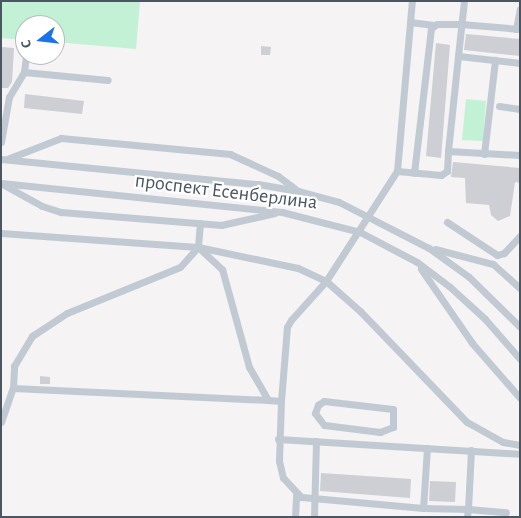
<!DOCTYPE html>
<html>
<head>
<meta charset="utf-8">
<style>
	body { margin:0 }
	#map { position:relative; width:521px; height:518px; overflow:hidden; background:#f5f3f3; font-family:"Alegreya Sans",sans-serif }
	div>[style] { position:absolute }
	.green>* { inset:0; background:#c3f1d5 }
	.building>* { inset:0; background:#cdcfd5 }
	.minor>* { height:7px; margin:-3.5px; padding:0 3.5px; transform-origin:3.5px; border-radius:3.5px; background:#c1cad2 }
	span { translate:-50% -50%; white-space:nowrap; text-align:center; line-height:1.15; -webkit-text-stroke:4.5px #fff; paint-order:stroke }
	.street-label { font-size:20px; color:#4a5661 }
	.frame { position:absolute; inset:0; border:2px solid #4a5661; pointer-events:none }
	.north { position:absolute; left:15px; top:15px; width:50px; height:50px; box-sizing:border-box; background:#fff; border:1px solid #b7bbc0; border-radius:50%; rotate:254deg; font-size:14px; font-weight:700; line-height:20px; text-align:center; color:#4a5661 }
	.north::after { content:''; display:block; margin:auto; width:18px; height:22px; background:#1a73e8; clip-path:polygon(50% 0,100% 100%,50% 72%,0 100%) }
</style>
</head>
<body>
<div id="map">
	<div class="green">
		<div style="clip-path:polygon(1px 1px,140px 1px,136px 49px,55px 42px,55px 25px,25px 25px,25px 40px,1px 38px)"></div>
		<div style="clip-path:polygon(466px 99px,486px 101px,483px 141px,462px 140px)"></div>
	</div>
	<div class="building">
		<div style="clip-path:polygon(466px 34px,520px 39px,520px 56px,464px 50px)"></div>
		<div style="clip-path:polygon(436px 43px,450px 45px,441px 158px,426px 156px)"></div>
		<div style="clip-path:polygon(261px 46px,271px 47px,270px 55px,261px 55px)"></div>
		<div style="clip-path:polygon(1px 47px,14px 48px,12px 82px,8px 88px,1px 88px)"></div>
		<div style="clip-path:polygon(25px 94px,84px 101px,82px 114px,24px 108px)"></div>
		<div style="clip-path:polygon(453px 162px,520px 168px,520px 183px,515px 182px,510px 216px,498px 221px,491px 215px,489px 205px,466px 203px,465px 178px,451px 177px)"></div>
		<div style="clip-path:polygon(40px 376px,50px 377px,50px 384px,40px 384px)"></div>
		<div style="clip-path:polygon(321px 473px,411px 479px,410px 498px,320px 491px)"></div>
		<div style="clip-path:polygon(430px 481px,456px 482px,455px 502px,429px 501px)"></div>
	</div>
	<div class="minor">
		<div style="left:410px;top:22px;width:24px;rotate:7deg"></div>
		<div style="left:516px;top:29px;width:20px;rotate:-79deg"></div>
		<div style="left:458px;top:56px;width:55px;rotate:-83.8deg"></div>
		<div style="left:520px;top:63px;width:62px;rotate:-173.6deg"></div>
		<div style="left:458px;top:56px;width:96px;rotate:96deg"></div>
		<div style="left:448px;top:151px;width:72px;rotate:3.2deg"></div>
		<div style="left:24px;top:72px;width:17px;rotate:-83deg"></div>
		<div style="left:499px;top:106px;width:21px;rotate:8deg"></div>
		<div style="left:1px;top:142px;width:46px;rotate:-79.9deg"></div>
		<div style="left:9px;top:97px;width:29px;rotate:-59deg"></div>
		<div style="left:24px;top:72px;width:84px;rotate:5.4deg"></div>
		<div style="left:484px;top:154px;width:95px;rotate:-83.3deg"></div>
		<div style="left:1px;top:159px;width:258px;rotate:5.6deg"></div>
		<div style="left:258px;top:184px;width:41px;rotate:9.9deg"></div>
		<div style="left:298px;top:191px;width:42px;rotate:15deg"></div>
		<div style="left:339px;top:202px;width:101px;rotate:27.1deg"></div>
		<div style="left:429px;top:248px;width:49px;rotate:35.9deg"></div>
		<div style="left:469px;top:277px;width:71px;rotate:44.4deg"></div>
		<div style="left:7px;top:159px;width:58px;rotate:-21.3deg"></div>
		<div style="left:61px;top:138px;width:170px;rotate:5.4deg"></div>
		<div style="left:230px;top:154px;width:53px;rotate:24.6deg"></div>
		<div style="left:278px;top:176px;width:21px;rotate:37deg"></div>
		<div style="left:397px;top:171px;width:171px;rotate:-85deg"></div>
		<div style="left:414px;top:173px;width:146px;rotate:-83.3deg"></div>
		<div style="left:431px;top:28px;width:7px;rotate:-34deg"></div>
		<div style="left:437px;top:24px;width:24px"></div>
		<div style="left:461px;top:24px;width:59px;rotate:4.8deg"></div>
		<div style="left:1px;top:183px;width:282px;rotate:5.9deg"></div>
		<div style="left:282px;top:212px;width:81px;rotate:14.4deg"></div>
		<div style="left:360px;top:232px;width:64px;rotate:27.8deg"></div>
		<div style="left:417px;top:262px;width:41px;rotate:37.1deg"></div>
		<div style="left:450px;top:287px;width:47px;rotate:42.4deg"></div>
		<div style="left:485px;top:319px;width:53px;rotate:48.8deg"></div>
		<div style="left:4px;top:185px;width:43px;rotate:28.9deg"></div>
		<div style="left:42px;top:206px;width:20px;rotate:18deg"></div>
		<div style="left:61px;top:212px;width:161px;rotate:4.6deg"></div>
		<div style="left:221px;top:225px;width:55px;rotate:-12.5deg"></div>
		<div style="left:447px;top:222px;width:60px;rotate:33.4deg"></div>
		<div style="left:497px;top:255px;width:7px;rotate:-16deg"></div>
		<div style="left:504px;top:253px;width:23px;rotate:-47deg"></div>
		<div style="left:200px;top:223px;width:24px;rotate:95deg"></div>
		<div style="left:198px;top:247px;width:33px;rotate:43deg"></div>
		<div style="left:222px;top:269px;width:102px;rotate:74.6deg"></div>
		<div style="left:249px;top:367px;width:38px;rotate:60deg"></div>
		<div style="left:268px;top:400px;width:13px;rotate:4deg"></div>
		<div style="left:1px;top:233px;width:197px;rotate:4.1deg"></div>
		<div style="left:198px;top:247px;width:102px;rotate:11.9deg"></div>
		<div style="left:298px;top:268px;width:31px;rotate:25deg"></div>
		<div style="left:326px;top:281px;width:45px;rotate:41.4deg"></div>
		<div style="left:360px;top:311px;width:154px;rotate:46.1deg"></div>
		<div style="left:467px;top:422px;width:41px;rotate:29.1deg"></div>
		<div style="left:503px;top:442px;width:17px;rotate:10deg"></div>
		<div style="left:435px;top:249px;width:60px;rotate:14.5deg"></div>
		<div style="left:493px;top:264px;width:36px;rotate:42deg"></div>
		<div style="left:421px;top:269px;width:90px;rotate:55.4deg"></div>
		<div style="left:472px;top:343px;width:73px;rotate:48.9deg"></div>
		<div style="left:13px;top:388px;width:255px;rotate:2.7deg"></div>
		<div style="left:324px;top:401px;width:69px;rotate:6.6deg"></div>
		<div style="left:393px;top:409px;width:18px;rotate:90deg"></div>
		<div style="left:393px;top:427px;width:14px;rotate:159deg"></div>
		<div style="left:380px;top:432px;width:56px;rotate:-172.9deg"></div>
		<div style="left:324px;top:425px;width:15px;rotate:-127deg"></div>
		<div style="left:315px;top:413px;width:9px;rotate:-69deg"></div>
		<div style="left:318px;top:405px;width:7px;rotate:-34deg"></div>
		<div style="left:1px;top:422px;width:36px;rotate:-71deg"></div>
		<div style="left:13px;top:388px;width:22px;rotate:-87deg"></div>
		<div style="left:14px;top:366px;width:35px;rotate:-59deg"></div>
		<div style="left:32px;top:336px;width:42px;rotate:-33.3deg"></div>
		<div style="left:67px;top:313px;width:122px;rotate:-22.2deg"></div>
		<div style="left:180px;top:267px;width:27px;rotate:-48deg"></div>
		<div style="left:278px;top:439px;width:242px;rotate:3.5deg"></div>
		<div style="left:427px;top:448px;width:60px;rotate:93.8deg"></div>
		<div style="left:423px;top:508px;width:122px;rotate:-174.8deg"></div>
		<div style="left:301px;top:497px;width:26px;rotate:-133deg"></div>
		<div style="left:283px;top:478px;width:17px;rotate:-103deg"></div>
		<div style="left:279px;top:461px;width:60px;rotate:-88.1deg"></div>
		<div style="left:281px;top:401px;width:74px;rotate:-85.4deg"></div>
		<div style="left:287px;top:327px;width:8px;rotate:-60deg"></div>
		<div style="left:291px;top:320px;width:52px;rotate:-48.1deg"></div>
		<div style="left:326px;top:281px;width:131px;rotate:-57.2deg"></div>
		<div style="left:397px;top:171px;width:44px;rotate:5.2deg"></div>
		<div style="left:441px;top:175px;width:7px;rotate:-34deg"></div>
		<div style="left:447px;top:171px;width:20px;rotate:-87deg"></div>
		<div style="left:423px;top:508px;width:45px;rotate:1.3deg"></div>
		<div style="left:468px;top:509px;width:59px;rotate:-87.1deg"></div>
		<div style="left:295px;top:517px;width:22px;rotate:-87deg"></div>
		<div style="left:314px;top:517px;width:76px;rotate:-88.5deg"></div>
		<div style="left:467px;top:517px;width:8px;rotate:-83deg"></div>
		<div style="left:468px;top:509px;width:38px;rotate:5deg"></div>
	</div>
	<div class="street-label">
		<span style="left:226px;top:192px;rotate:7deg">проспект Есенберлина</span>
	</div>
	<div class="frame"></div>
	<div class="north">С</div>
</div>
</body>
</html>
